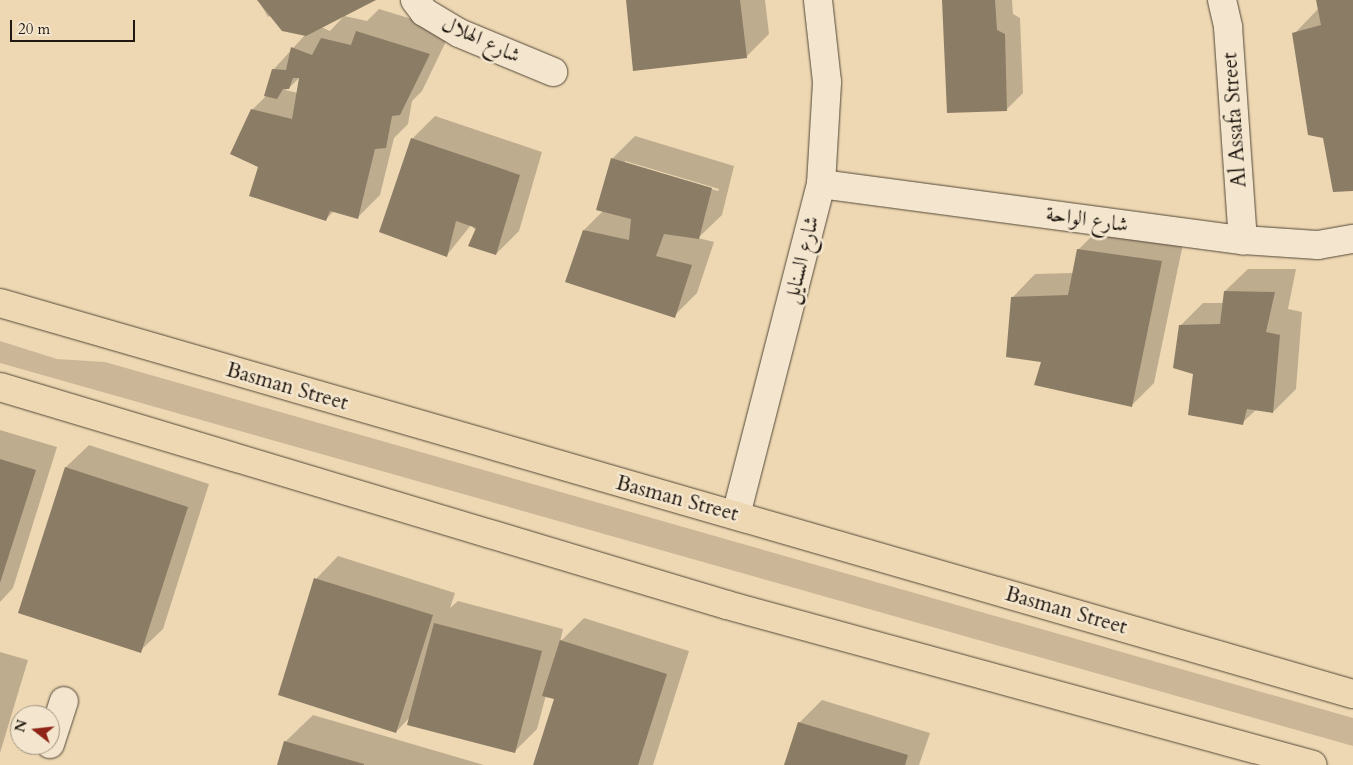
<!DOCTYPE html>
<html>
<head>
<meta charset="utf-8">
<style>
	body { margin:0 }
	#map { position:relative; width:1353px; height:765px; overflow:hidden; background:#eed8b3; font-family:Cardo,Amiri,serif }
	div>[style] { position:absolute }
	.green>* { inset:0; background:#cbb797 }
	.shadow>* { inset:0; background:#0003 }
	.building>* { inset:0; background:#8b7c65 }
	.roads { filter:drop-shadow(0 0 1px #544839) drop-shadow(0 0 1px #544839) }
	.minor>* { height:28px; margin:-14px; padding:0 14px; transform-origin:14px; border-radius:14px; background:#f4e6ce }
	.major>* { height:28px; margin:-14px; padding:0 14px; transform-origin:14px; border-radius:14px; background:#eed8b3 }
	span { translate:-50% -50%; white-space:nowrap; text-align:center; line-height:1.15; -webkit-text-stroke:5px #f4e6ce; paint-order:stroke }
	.street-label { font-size:21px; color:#201810 }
	.north { position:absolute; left:10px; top:705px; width:50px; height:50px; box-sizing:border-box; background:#f4e6ce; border:1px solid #9f9482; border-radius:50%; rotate:286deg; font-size:14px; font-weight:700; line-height:20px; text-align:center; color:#201810 }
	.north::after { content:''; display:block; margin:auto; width:18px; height:22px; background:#8f2418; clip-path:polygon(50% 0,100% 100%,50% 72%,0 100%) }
	.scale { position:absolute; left:10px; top:20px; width:125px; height:22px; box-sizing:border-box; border:2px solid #201810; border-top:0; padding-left:6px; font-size:15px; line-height:18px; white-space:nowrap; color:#201810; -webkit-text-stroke:4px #f4e6ce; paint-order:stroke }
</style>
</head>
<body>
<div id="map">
	<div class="green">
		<div style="clip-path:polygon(0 341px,57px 359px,105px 362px,1353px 718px,1353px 746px,0 363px)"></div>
	</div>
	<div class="shadow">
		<div style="clip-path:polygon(evenodd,258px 0,373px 0,321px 27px,330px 31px,344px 16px,367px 21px,379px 9px,451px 31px,422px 91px,412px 101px,408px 124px,394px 138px,380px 195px,358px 217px,334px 211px,326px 219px,260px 166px,252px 110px,266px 96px,273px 70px,305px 35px,273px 14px,268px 17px,258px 0,301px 76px,298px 93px,285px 90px,289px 88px,301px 76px)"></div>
		<div style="clip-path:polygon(628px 0,765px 0,769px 34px,746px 57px)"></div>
		<div style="clip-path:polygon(943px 0,1012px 0,1013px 14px,1020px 18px,1023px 93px,1007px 109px)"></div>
		<div style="clip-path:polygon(1318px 0,1353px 0,1353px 190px,1324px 137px,1294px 34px,1319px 8px)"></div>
		<div style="clip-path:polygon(435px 116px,542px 152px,519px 231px,496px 254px,471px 225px,447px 255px,412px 139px)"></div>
		<div style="clip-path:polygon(evenodd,635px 136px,734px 166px,722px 215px,698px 238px,714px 242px,697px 293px,674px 316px,584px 230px,603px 211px,612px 159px,635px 136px,625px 161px,719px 189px,718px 191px,625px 163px,625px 161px)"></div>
		<div style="clip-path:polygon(1101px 227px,1184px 239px,1154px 383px,1132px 405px,1043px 361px,1013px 297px,1035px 274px,1073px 273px,1078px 250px)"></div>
		<div style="clip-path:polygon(1248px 269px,1296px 269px,1288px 309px,1302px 312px,1296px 389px,1273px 412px,1257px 409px,1242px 423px,1195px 374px,1180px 326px,1203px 303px,1224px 303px,1225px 291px)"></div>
		<div style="clip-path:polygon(0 430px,57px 447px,13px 588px,0 602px)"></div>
		<div style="clip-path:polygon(89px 445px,209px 484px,163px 629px,140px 651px,19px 612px,66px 467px)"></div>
		<div style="clip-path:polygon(338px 556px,455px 593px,450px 608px,458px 601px,563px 629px,560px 642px,584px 618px,689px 651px,653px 765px,536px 765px,555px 698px,546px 695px,537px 729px,514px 752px,410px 717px,396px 732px,316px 579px)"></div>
		<div style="clip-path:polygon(0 652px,28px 660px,0 753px)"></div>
		<div style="clip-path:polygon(822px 700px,930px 733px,919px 765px,785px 765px,799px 723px)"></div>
		<div style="clip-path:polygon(313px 715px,484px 765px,279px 765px,285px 742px)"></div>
	</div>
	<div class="building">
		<div style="clip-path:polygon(257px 0,376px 0,306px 36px,282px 31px)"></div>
		<div style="clip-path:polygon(626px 0,740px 0,747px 58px,633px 71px)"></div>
		<div style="clip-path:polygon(942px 0,995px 0,997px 30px,1005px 34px,1007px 111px,947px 113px)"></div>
		<div style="clip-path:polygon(1316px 0,1353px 0,1353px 191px,1333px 192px,1323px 138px,1308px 135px,1292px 33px,1321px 25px)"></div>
		<div style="clip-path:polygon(356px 31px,430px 54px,400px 115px,392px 116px,386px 148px,375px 149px,358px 219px,330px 211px,326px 221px,249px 196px,258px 167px,230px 154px,251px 109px,292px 119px,299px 78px,293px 78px,289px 89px,283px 89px,277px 99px,264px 96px,272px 69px,286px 70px,291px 47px,312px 55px,321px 38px,351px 45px)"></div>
		<div style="clip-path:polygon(411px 138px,520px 175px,496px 255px,468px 246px,476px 228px,456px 221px,447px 257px,379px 232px)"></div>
		<div style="clip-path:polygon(611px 158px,712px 188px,699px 239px,664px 234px,656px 256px,692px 265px,675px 318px,565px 282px,583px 230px,629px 240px,631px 219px,596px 210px)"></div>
		<div style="clip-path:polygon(1077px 249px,1162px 261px,1132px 407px,1034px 385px,1041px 362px,1006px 357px,1011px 297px,1068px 295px)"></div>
		<div style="clip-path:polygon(1224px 291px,1275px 292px,1266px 332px,1280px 335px,1273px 413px,1247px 409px,1243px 425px,1188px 415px,1193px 374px,1173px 368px,1179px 325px,1220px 324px)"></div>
		<div style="clip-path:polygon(0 459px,36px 470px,0 583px)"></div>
		<div style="clip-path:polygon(65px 467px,188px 507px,141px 653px,18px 613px)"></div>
		<div style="clip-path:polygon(314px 578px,433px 615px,396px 733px,278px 695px)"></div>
		<div style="clip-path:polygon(434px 623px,542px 651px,515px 753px,407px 725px)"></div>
		<div style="clip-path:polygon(560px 640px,667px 674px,638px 765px,533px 765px,554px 699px,542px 696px)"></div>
		<div style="clip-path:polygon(798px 722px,908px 755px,905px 765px,784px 765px)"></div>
		<div style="clip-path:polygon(284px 741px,364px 764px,364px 765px,277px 765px)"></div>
	</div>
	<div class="roads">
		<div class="minor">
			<div style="left:415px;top:0;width:15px;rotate:53deg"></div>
			<div style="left:424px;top:12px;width:41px;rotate:31deg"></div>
			<div style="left:459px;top:33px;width:102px;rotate:22.5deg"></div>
			<div style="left:1222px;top:0;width:28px;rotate:77deg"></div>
			<div style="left:1228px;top:27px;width:214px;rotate:86deg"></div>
			<div style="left:821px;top:184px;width:426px;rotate:7.6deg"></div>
			<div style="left:1243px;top:240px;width:75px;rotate:3.8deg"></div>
			<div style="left:1318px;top:245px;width:36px;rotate:-10deg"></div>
			<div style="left:736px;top:515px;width:342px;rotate:-75.6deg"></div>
			<div style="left:821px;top:184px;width:102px;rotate:-86.6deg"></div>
			<div style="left:827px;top:82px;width:82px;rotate:-96.3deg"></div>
			<div style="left:50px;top:744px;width:45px;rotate:-72deg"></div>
		</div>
		<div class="major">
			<div style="left:0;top:303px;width:1408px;rotate:16.12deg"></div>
			<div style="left:0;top:387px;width:759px;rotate:16.69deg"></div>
			<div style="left:727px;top:605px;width:607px;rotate:15.27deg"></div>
		</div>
	</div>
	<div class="street-label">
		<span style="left:481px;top:40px;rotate:25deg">شارع الهلال</span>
		<span style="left:1235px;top:120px;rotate:-94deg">Al Assafa Street</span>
		<span style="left:1087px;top:220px;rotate:8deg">شارع الواحة</span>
		<span style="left:802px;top:260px;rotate:-76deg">شارع السنايل</span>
		<span style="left:287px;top:387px;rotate:16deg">Basman Street</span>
		<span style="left:677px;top:499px;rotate:15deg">Basman Street</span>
		<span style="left:1066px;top:611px;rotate:16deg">Basman Street</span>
	</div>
	<div class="north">N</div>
	<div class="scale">20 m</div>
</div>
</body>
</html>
